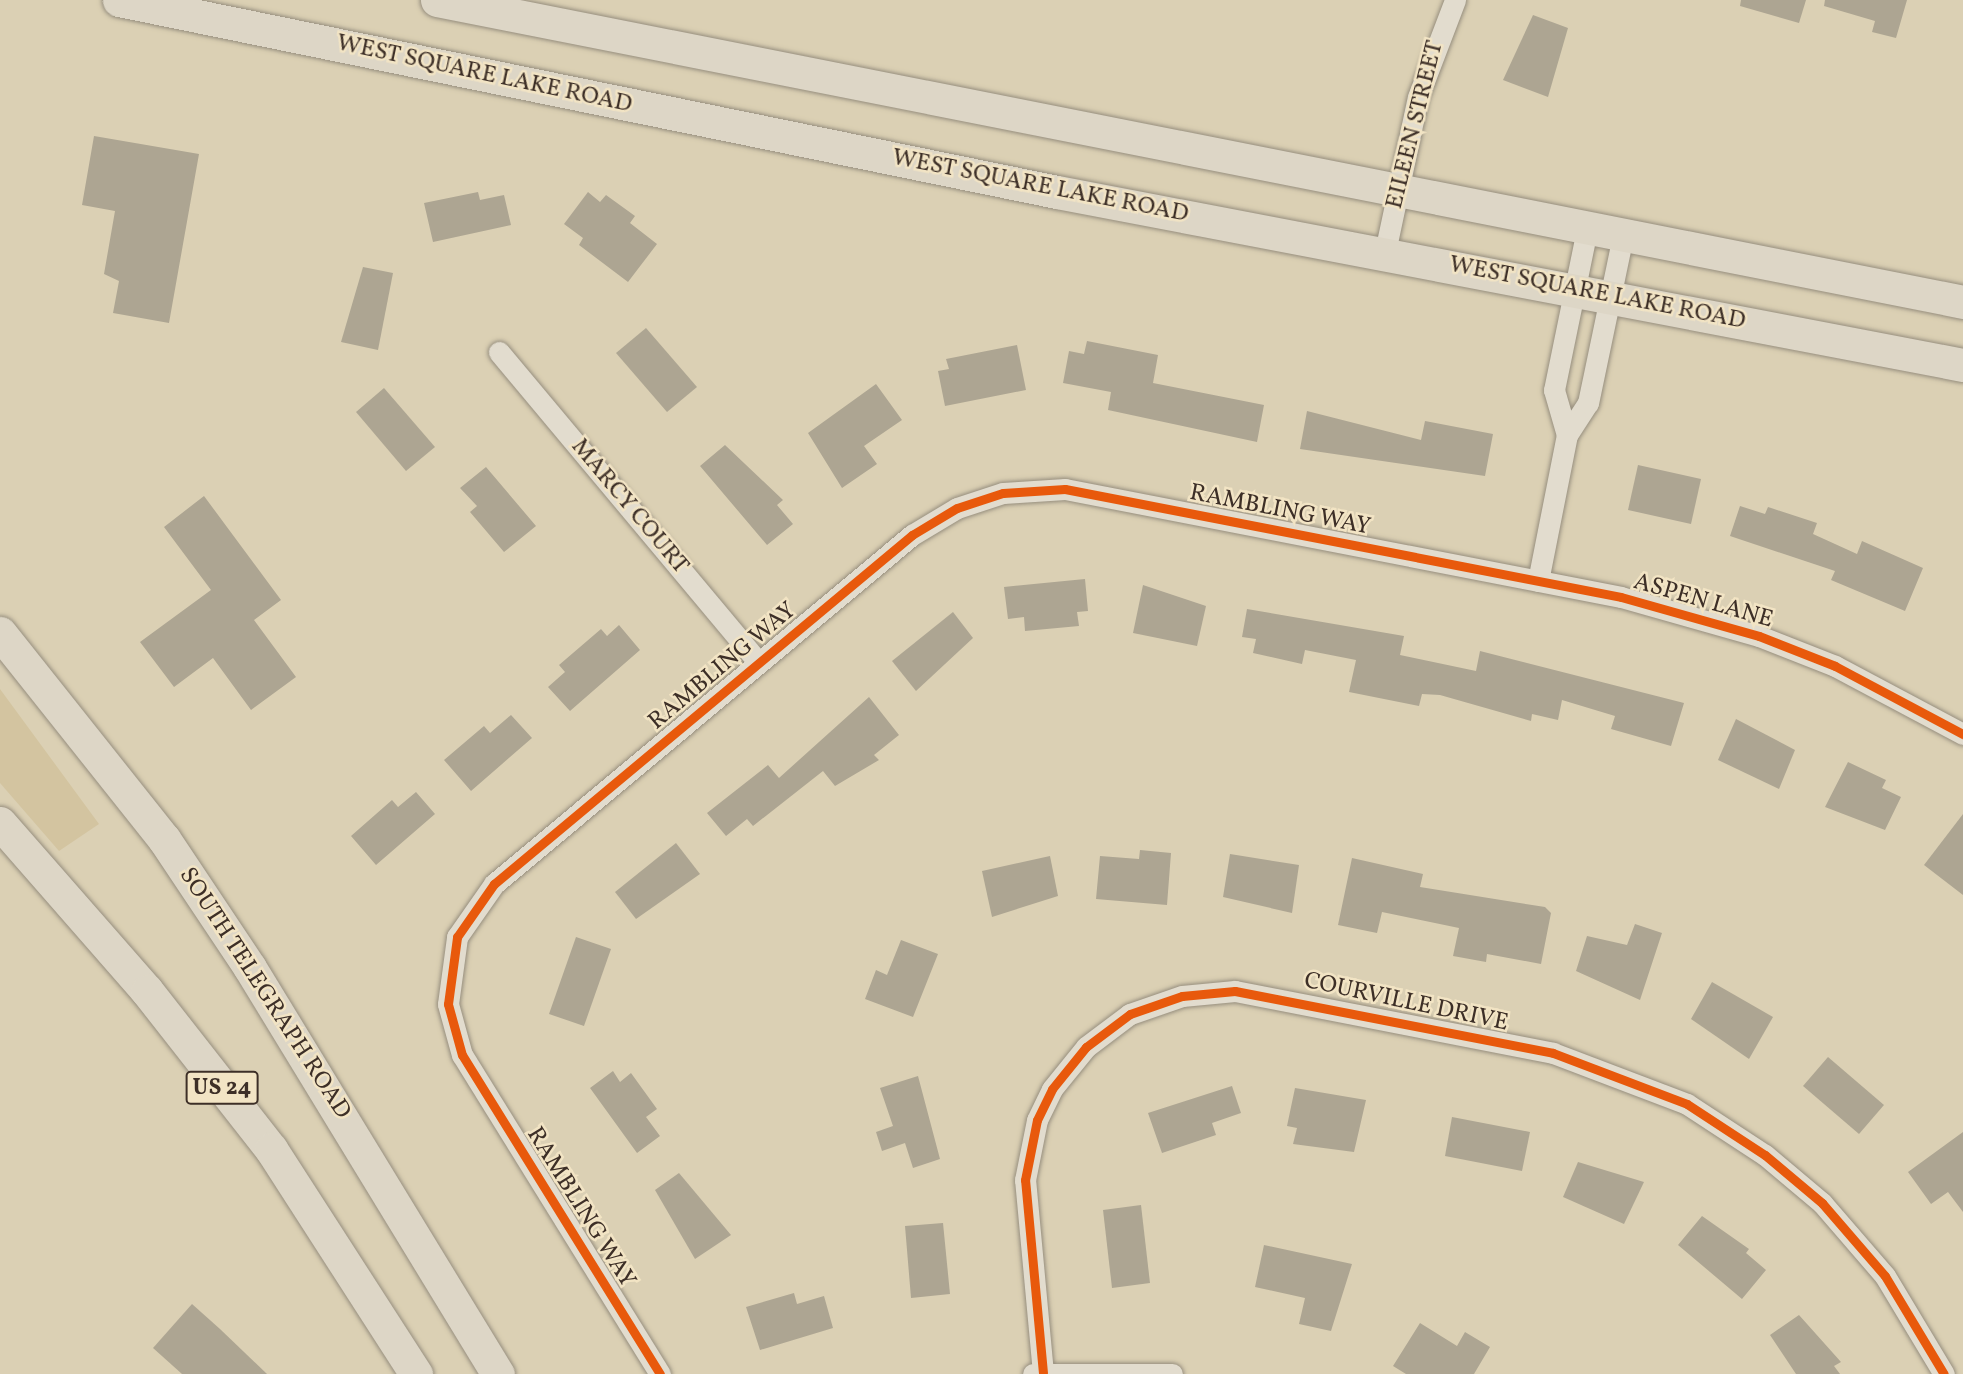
<!DOCTYPE html>
<html>
<head>
<meta charset="utf-8">
<style>
	body { margin:0 }
	#map { position:relative; width:1963px; height:1374px; overflow:hidden; background:#dbd0b4; font-family:Vollkorn,serif }
	div>[style] { position:absolute }
	.green>* { inset:0; background:#d3c4a0 }
	.building>* { inset:0; background:#ada592 }
	.roads { filter:drop-shadow(0 0 2px #968e7e) drop-shadow(0 0 2px #968e7e) }
	.minor>* { height:21px; margin:-10.5px; padding:0 10.5px; transform-origin:10.5px; border-radius:10.5px; background:#e2dcce }
	.trunk>* { height:33px; margin:-16.5px; padding:0 16.5px; transform-origin:16.5px; border-radius:16.5px; background:#ddd6c6 }
	.cycleway>* { height:9px; margin:-4.5px; padding:0 4.5px; transform-origin:4.5px; border-radius:4.5px; background:#e8590c }
	span { translate:-50% -50%; white-space:nowrap; text-align:center; line-height:1.15; -webkit-text-stroke:5px #f2e4c4; paint-order:stroke }
	.shield-label span { padding:2px 5px; background:#f2e4c4; border:2px solid; border-radius:5px; -webkit-text-stroke-width:0 }
	.shield-label { font-size:23px; color:#3d2f27; font-weight:700 }
	.street-label { font-size:24px; color:#3d2f27 }
</style>
</head>
<body>
<div id="map">
	<div class="green">
		<div style="clip-path:polygon(0 689px,99px 824px,59px 851px,0 783px)"></div>
	</div>
	<div class="building">
		<div style="clip-path:polygon(1741px 0,1806px 0,1799px 23px,1740px 6px)"></div>
		<div style="clip-path:polygon(1825px 0,1907px 0,1896px 38px,1872px 32px,1875px 21px,1824px 6px)"></div>
		<div style="clip-path:polygon(1533px 15px,1568px 28px,1548px 97px,1503px 80px)"></div>
		<div style="clip-path:polygon(94px 136px,199px 154px,169px 323px,113px 313px,119px 281px,104px 274px,115px 211px,82px 205px)"></div>
		<div style="clip-path:polygon(478px 192px,480px 200px,504px 195px,511px 225px,433px 242px,424px 203px)"></div>
		<div style="clip-path:polygon(588px 192px,600px 202px,606px 195px,635px 216px,630px 223px,657px 244px,628px 282px,579px 245px,583px 238px,564px 224px)"></div>
		<div style="clip-path:polygon(363px 267px,393px 273px,378px 350px,341px 342px)"></div>
		<div style="clip-path:polygon(646px 328px,697px 387px,667px 412px,616px 353px)"></div>
		<div style="clip-path:polygon(1087px 341px,1158px 355px,1153px 383px,1264px 405px,1257px 442px,1108px 410px,1111px 392px,1063px 383px,1069px 351px,1084px 354px)"></div>
		<div style="clip-path:polygon(1017px 345px,1026px 390px,945px 406px,938px 371px,949px 369px,946px 359px)"></div>
		<div style="clip-path:polygon(876px 384px,902px 420px,864px 446px,877px 464px,842px 488px,808px 433px)"></div>
		<div style="clip-path:polygon(384px 388px,435px 447px,406px 471px,356px 412px)"></div>
		<div style="clip-path:polygon(1307px 411px,1421px 440px,1425px 421px,1493px 434px,1485px 476px,1300px 449px)"></div>
		<div style="clip-path:polygon(725px 445px,783px 500px,777px 505px,793px 524px,767px 545px,700px 466px)"></div>
		<div style="clip-path:polygon(1638px 465px,1701px 479px,1691px 524px,1628px 510px)"></div>
		<div style="clip-path:polygon(486px 467px,536px 526px,504px 552px,470px 512px,477px 506px,460px 488px)"></div>
		<div style="clip-path:polygon(204px 496px,281px 600px,254px 620px,296px 677px,251px 710px,213px 658px,174px 687px,140px 642px,211px 590px,164px 527px)"></div>
		<div style="clip-path:polygon(1740px 506px,1765px 514px,1768px 507px,1817px 523px,1813px 534px,1857px 554px,1862px 541px,1923px 568px,1905px 611px,1831px 580px,1835px 571px,1730px 536px)"></div>
		<div style="clip-path:polygon(1085px 579px,1088px 611px,1077px 612px,1079px 626px,1025px 631px,1024px 617px,1008px 619px,1004px 587px)"></div>
		<div style="clip-path:polygon(1143px 585px,1206px 606px,1197px 646px,1133px 633px)"></div>
		<div style="clip-path:polygon(1247px 609px,1404px 636px,1400px 655px,1476px 671px,1480px 651px,1684px 703px,1671px 746px,1611px 729px,1615px 716px,1562px 700px,1558px 720px,1532px 714px,1531px 721px,1440px 695px,1422px 694px,1419px 706px,1349px 692px,1356px 660px,1305px 650px,1302px 664px,1253px 653px,1256px 639px,1242px 637px)"></div>
		<div style="clip-path:polygon(953px 612px,973px 638px,916px 691px,892px 661px)"></div>
		<div style="clip-path:polygon(619px 625px,640px 650px,570px 711px,548px 687px,565px 672px,559px 665px,601px 629px,607px 636px)"></div>
		<div style="clip-path:polygon(869px 697px,899px 735px,874px 755px,879px 760px,835px 786px,823px 771px,753px 826px,747px 819px,726px 836px,707px 813px,768px 765px,779px 778px)"></div>
		<div style="clip-path:polygon(511px 715px,532px 738px,471px 791px,444px 760px,484px 726px,490px 733px)"></div>
		<div style="clip-path:polygon(1736px 719px,1795px 750px,1779px 789px,1718px 760px)"></div>
		<div style="clip-path:polygon(1848px 762px,1886px 780px,1882px 788px,1901px 797px,1885px 830px,1825px 807px)"></div>
		<div style="clip-path:polygon(416px 792px,435px 814px,376px 865px,351px 836px,392px 800px,398px 807px)"></div>
		<div style="clip-path:polygon(1963px 814px,1963px 895px,1924px 865px)"></div>
		<div style="clip-path:polygon(676px 843px,700px 874px,636px 919px,615px 892px)"></div>
		<div style="clip-path:polygon(1140px 850px,1171px 853px,1167px 905px,1096px 899px,1100px 856px,1139px 859px)"></div>
		<div style="clip-path:polygon(1230px 854px,1299px 865px,1292px 913px,1223px 897px)"></div>
		<div style="clip-path:polygon(1050px 856px,1058px 896px,992px 917px,982px 871px)"></div>
		<div style="clip-path:polygon(1352px 858px,1423px 874px,1420px 887px,1545px 907px,1551px 913px,1541px 964px,1487px 954px,1486px 962px,1453px 956px,1459px 928px,1382px 912px,1377px 933px,1338px 925px)"></div>
		<div style="clip-path:polygon(1635px 924px,1662px 933px,1640px 1000px,1576px 971px,1587px 936px,1627px 945px)"></div>
		<div style="clip-path:polygon(576px 937px,611px 949px,584px 1026px,549px 1014px)"></div>
		<div style="clip-path:polygon(901px 940px,938px 954px,913px 1017px,865px 999px,876px 970px,887px 975px)"></div>
		<div style="clip-path:polygon(1712px 982px,1773px 1017px,1749px 1059px,1691px 1019px)"></div>
		<div style="clip-path:polygon(1828px 1057px,1884px 1105px,1859px 1134px,1803px 1086px)"></div>
		<div style="clip-path:polygon(613px 1071px,620px 1082px,631px 1073px,657px 1109px,646px 1117px,660px 1136px,637px 1153px,590px 1088px)"></div>
		<div style="clip-path:polygon(918px 1076px,940px 1159px,913px 1168px,905px 1143px,882px 1151px,876px 1132px,893px 1126px,880px 1088px)"></div>
		<div style="clip-path:polygon(1232px 1086px,1241px 1113px,1212px 1123px,1216px 1135px,1162px 1153px,1148px 1113px)"></div>
		<div style="clip-path:polygon(1295px 1088px,1366px 1100px,1354px 1152px,1293px 1144px,1297px 1128px,1287px 1126px)"></div>
		<div style="clip-path:polygon(1452px 1117px,1530px 1132px,1522px 1171px,1445px 1156px)"></div>
		<div style="clip-path:polygon(1963px 1132px,1963px 1212px,1948px 1192px,1931px 1204px,1908px 1172px)"></div>
		<div style="clip-path:polygon(1578px 1162px,1644px 1182px,1624px 1224px,1563px 1197px)"></div>
		<div style="clip-path:polygon(679px 1173px,731px 1235px,695px 1259px,655px 1190px)"></div>
		<div style="clip-path:polygon(1141px 1205px,1150px 1283px,1112px 1288px,1103px 1210px)"></div>
		<div style="clip-path:polygon(1702px 1216px,1749px 1249px,1746px 1253px,1766px 1270px,1742px 1299px,1678px 1245px)"></div>
		<div style="clip-path:polygon(943px 1223px,950px 1294px,911px 1298px,905px 1226px)"></div>
		<div style="clip-path:polygon(1264px 1245px,1352px 1264px,1331px 1331px,1299px 1324px,1305px 1298px,1255px 1287px)"></div>
		<div style="clip-path:polygon(794px 1293px,797px 1304px,824px 1296px,833px 1328px,760px 1350px,746px 1307px)"></div>
		<div style="clip-path:polygon(192px 1304px,220px 1329px,267px 1374px,182px 1374px,153px 1348px)"></div>
		<div style="clip-path:polygon(1799px 1315px,1841px 1362px,1834px 1366px,1840px 1374px,1796px 1374px,1770px 1335px)"></div>
		<div style="clip-path:polygon(1420px 1323px,1457px 1346px,1465px 1332px,1490px 1347px,1474px 1374px,1406px 1374px,1393px 1366px)"></div>
	</div>
	<div class="roads">
		<div class="minor">
			<div style="left:1385px;top:252px;width:158px;rotate:-78deg"></div>
			<div style="left:1418px;top:97px;width:104px;rotate:-69.1deg"></div>
			<div style="left:499px;top:352px;width:405px;rotate:50.1deg"></div>
			<div style="left:1567px;top:435px;width:47px;rotate:-106.1deg"></div>
			<div style="left:1554px;top:390px;width:164px;rotate:-78.4deg"></div>
			<div style="left:1538px;top:581px;width:149px;rotate:-78.8deg"></div>
			<div style="left:1567px;top:435px;width:38px;rotate:-57deg"></div>
			<div style="left:1588px;top:403px;width:172px;rotate:-78.2deg"></div>
			<div style="left:1043px;top:1373px;width:194px;rotate:-95.3deg"></div>
			<div style="left:1025px;top:1180px;width:61px;rotate:-78.7deg"></div>
			<div style="left:1037px;top:1120px;width:34px;rotate:-64deg"></div>
			<div style="left:1052px;top:1089px;width:54px;rotate:-51deg"></div>
			<div style="left:1086px;top:1047px;width:55px;rotate:-36.9deg"></div>
			<div style="left:1130px;top:1014px;width:55px;rotate:-19.1deg"></div>
			<div style="left:1182px;top:996px;width:53px;rotate:-5.4deg"></div>
			<div style="left:1235px;top:991px;width:324px;rotate:11deg"></div>
			<div style="left:1553px;top:1053px;width:143px;rotate:20.8deg"></div>
			<div style="left:1687px;top:1104px;width:93px;rotate:33.2deg"></div>
			<div style="left:1765px;top:1155px;width:75px;rotate:40.1deg"></div>
			<div style="left:1822px;top:1203px;width:96px;rotate:49.2deg"></div>
			<div style="left:1885px;top:1276px;width:114px;rotate:59deg"></div>
			<div style="left:660px;top:1374px;width:375px;rotate:-121.8deg"></div>
			<div style="left:462px;top:1055px;width:53px;rotate:-105.4deg"></div>
			<div style="left:448px;top:1004px;width:68px;rotate:-82.3deg"></div>
			<div style="left:457px;top:937px;width:65px;rotate:-55.1deg"></div>
			<div style="left:494px;top:884px;width:545px;rotate:-39.86deg"></div>
			<div style="left:912px;top:535px;width:52px;rotate:-31deg"></div>
			<div style="left:957px;top:508px;width:48px;rotate:-18.1deg"></div>
			<div style="left:1003px;top:493px;width:62px;rotate:-3.7deg"></div>
			<div style="left:1065px;top:489px;width:566px;rotate:10.99deg"></div>
			<div style="left:1621px;top:597px;width:143px;rotate:15.8deg"></div>
			<div style="left:1759px;top:636px;width:82px;rotate:21.5deg"></div>
			<div style="left:1835px;top:666px;width:145px;rotate:28deg"></div>
			<div style="left:1033px;top:1374px;width:139px"></div>
		</div>
		<div class="trunk">
			<div style="left:119px;top:0;width:957px;rotate:11.57deg"></div>
			<div style="left:1057px;top:192px;width:922px;rotate:10.81deg"></div>
			<div style="left:437px;top:0;width:1556px;rotate:11.19deg"></div>
			<div style="left:0;top:633px;width:263px;rotate:51.5deg"></div>
			<div style="left:164px;top:839px;width:155px;rotate:56.3deg"></div>
			<div style="left:250px;top:968px;width:476px;rotate:58.6deg"></div>
			<div style="left:0;top:823px;width:223px;rotate:48.8deg"></div>
			<div style="left:147px;top:991px;width:201px;rotate:51.9deg"></div>
			<div style="left:271px;top:1149px;width:268px;rotate:57.2deg"></div>
		</div>
	</div>
	<div class="cycleway">
		<div style="left:1043px;top:1373px;width:194px;rotate:-95.3deg"></div>
		<div style="left:1025px;top:1180px;width:61px;rotate:-78.7deg"></div>
		<div style="left:1037px;top:1120px;width:34px;rotate:-64deg"></div>
		<div style="left:1052px;top:1089px;width:54px;rotate:-51deg"></div>
		<div style="left:1086px;top:1047px;width:55px;rotate:-36.9deg"></div>
		<div style="left:1130px;top:1014px;width:55px;rotate:-19.1deg"></div>
		<div style="left:1182px;top:996px;width:53px;rotate:-5.4deg"></div>
		<div style="left:1235px;top:991px;width:324px;rotate:11deg"></div>
		<div style="left:1553px;top:1053px;width:143px;rotate:20.8deg"></div>
		<div style="left:1687px;top:1104px;width:93px;rotate:33.2deg"></div>
		<div style="left:1765px;top:1155px;width:75px;rotate:40.1deg"></div>
		<div style="left:1822px;top:1203px;width:96px;rotate:49.2deg"></div>
		<div style="left:1885px;top:1276px;width:114px;rotate:59deg"></div>
		<div style="left:660px;top:1374px;width:375px;rotate:-121.8deg"></div>
		<div style="left:462px;top:1055px;width:53px;rotate:-105.4deg"></div>
		<div style="left:448px;top:1004px;width:68px;rotate:-82.3deg"></div>
		<div style="left:457px;top:937px;width:65px;rotate:-55.1deg"></div>
		<div style="left:494px;top:884px;width:545px;rotate:-39.86deg"></div>
		<div style="left:912px;top:535px;width:52px;rotate:-31deg"></div>
		<div style="left:957px;top:508px;width:48px;rotate:-18.1deg"></div>
		<div style="left:1003px;top:493px;width:62px;rotate:-3.7deg"></div>
		<div style="left:1065px;top:489px;width:566px;rotate:10.99deg"></div>
		<div style="left:1621px;top:597px;width:143px;rotate:15.8deg"></div>
		<div style="left:1759px;top:636px;width:82px;rotate:21.5deg"></div>
		<div style="left:1835px;top:666px;width:145px;rotate:28deg"></div>
	</div>
	<div class="shield-label">
		<span style="left:222px;top:1088px">US 24</span>
	</div>
	<div class="street-label">
		<span style="left:484px;top:75px;rotate:12deg">WEST SQUARE LAKE ROAD</span>
		<span style="left:1416px;top:125px;rotate:-76deg">EILEEN STREET</span>
		<span style="left:1040px;top:187px;rotate:11deg">WEST SQUARE LAKE ROAD</span>
		<span style="left:1597px;top:294px;rotate:11deg">WEST SQUARE LAKE ROAD</span>
		<span style="left:629px;top:507px;rotate:50deg">MARCY COURT</span>
		<span style="left:1280px;top:511px;rotate:11deg">RAMBLING WAY</span>
		<span style="left:1703px;top:602px;rotate:16deg">ASPEN LANE</span>
		<span style="left:723px;top:667px;rotate:-40deg">RAMBLING WAY</span>
		<span style="left:264px;top:994px;rotate:57deg">SOUTH TELEGRAPH ROAD</span>
		<span style="left:1406px;top:1003px;rotate:12deg">COURVILLE DRIVE</span>
		<span style="left:580px;top:1208px;rotate:58deg">RAMBLING WAY</span>
	</div>
</div>
</body>
</html>
